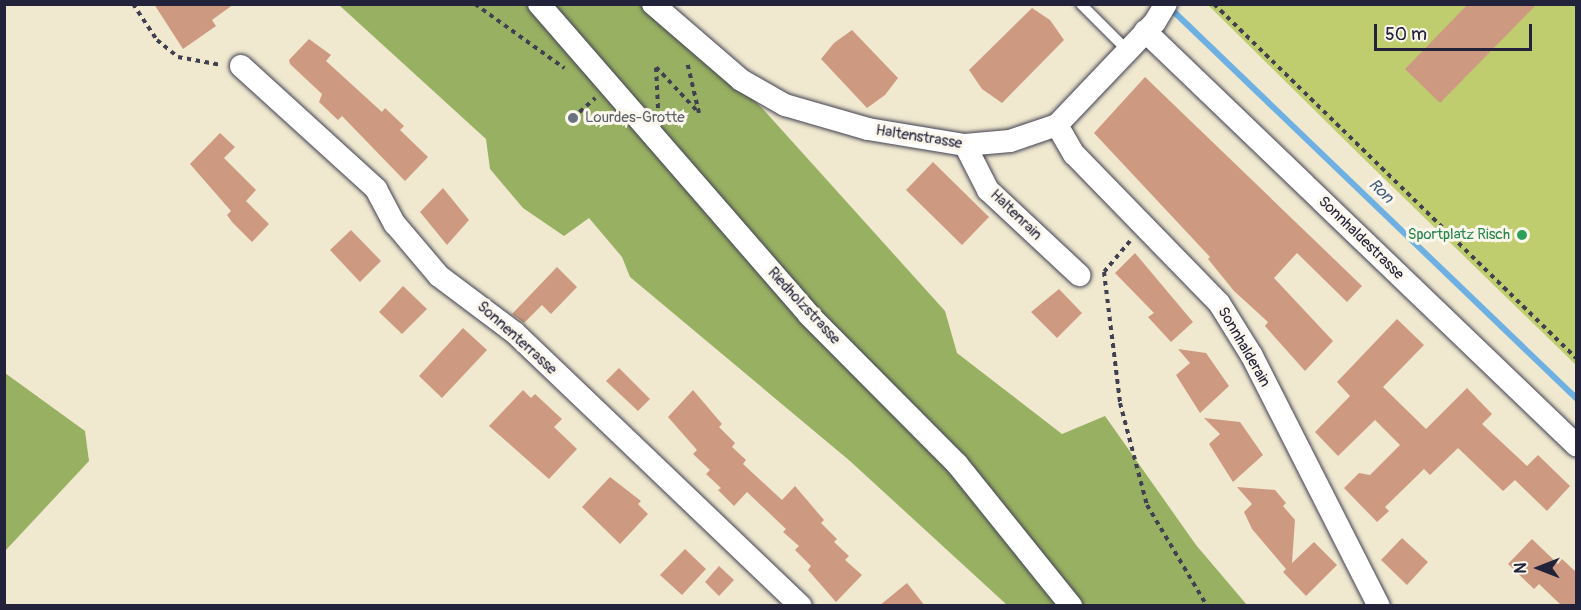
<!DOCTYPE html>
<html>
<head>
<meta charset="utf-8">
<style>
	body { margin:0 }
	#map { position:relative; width:1581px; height:610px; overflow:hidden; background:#f0e9d0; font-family:Pangolin,sans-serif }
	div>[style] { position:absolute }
	.green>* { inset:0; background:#c0cd6f }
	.forest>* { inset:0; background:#98b062 }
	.stream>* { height:6px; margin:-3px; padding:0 3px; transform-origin:3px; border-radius:3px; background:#6eb0e2 }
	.building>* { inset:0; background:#cd9a81 }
	.path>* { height:4px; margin-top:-2px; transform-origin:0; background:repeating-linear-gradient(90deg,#414051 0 4.5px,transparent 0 9px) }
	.roads { filter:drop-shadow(0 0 2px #414051) drop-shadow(0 0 2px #414051) }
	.lane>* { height:10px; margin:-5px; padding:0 5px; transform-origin:5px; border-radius:5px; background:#fff }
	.street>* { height:22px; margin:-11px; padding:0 11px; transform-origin:11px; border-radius:11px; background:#fff }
	.dots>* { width:16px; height:16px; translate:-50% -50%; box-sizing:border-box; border:3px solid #fbf7ec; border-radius:50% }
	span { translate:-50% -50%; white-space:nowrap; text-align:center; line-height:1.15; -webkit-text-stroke:6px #fbf7ec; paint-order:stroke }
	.worship-label { font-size:15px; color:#5b616d }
	.left { translate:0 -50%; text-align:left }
	.street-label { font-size:15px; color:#22223b }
	.leisure-label { font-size:15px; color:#27864d }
	.right { translate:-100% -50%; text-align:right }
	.water-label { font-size:16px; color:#405b7e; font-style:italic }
	.frame { position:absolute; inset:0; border:6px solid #22223b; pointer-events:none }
	.north { position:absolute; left:1509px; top:538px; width:60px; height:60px; -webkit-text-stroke:4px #fbf7ec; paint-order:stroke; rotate:270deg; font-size:16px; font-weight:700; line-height:24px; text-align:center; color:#22223b }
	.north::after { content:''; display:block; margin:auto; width:21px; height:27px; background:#22223b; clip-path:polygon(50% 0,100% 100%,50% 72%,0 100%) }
	.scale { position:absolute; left:1374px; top:24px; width:158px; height:27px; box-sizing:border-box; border:3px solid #22223b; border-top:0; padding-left:8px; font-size:18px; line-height:21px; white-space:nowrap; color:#22223b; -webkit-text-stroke:4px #fbf7ec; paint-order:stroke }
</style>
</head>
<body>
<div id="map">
	<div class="green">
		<div style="clip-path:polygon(1208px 5px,1576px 5px,1576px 365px,1362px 157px)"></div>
	</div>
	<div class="forest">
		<div style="clip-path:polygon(339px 5px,650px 5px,761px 107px,945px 311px,957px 353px,1062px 434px,1105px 416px,1196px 545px,1247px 605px,1007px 605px,850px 461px,630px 277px,622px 257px,589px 218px,564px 236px,523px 208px,490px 169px,486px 139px)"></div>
		<div style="clip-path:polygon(5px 373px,85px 431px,89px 461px,5px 551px)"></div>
	</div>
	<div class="stream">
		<div style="left:1170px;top:8px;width:563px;rotate:43.85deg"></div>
	</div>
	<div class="building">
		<div style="clip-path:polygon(154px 4px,234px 4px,212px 20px,216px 26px,183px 49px)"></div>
		<div style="clip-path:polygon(1468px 4px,1537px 4px,1440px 103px,1405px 69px)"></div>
		<div style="clip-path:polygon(1032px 8px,1050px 20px,1064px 40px,1002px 103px,982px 89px,969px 70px)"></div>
		<div style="clip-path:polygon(852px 30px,898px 78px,885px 95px,867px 108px,821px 59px,834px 43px)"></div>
		<div style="clip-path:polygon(309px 39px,331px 55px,326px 61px,382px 112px,385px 108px,404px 126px,400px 130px,428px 157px,405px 181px,342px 116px,338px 120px,319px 102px,322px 94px,290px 64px,289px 60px)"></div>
		<div style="clip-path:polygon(1145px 77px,1362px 286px,1347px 302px,1297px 253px,1274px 278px,1333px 341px,1305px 371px,1265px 326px,1268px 322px,1234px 291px,1208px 259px,1210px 257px,1094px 133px)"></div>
		<div style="clip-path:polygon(220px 133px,235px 147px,224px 158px,256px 190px,246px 201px,269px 224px,252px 242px,232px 222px,227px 215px,231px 211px,190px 164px)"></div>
		<div style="clip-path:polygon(933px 162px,989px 217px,962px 245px,906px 190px)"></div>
		<div style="clip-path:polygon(443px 188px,469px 220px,447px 245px,420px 212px)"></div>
		<div style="clip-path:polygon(351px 230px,381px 261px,360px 282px,330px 250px)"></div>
		<div style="clip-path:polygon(1135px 253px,1193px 322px,1171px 342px,1148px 317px,1154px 313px,1115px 273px)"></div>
		<div style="clip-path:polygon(557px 267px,577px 287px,551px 314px,542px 305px,524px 323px,512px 314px)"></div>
		<div style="clip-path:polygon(403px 286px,427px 309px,402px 334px,379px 312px)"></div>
		<div style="clip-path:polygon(1059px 289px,1082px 313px,1057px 338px,1031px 312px)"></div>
		<div style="clip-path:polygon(1397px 319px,1424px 345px,1383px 387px,1426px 429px,1467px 388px,1492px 414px,1482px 424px,1527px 466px,1538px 455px,1570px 486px,1547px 511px,1515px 480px,1503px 491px,1458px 448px,1430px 475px,1424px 469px,1385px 507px,1389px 511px,1377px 522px,1344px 488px,1359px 473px,1370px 475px,1400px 445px,1375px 420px,1338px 456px,1315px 432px,1350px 396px,1337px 382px)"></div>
		<div style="clip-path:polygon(463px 328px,487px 350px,442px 398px,419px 376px)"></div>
		<div style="clip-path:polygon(1178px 349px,1206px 353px,1229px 386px,1200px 413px,1176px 375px,1190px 363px)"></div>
		<div style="clip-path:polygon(619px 368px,650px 399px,638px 411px,606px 381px)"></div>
		<div style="clip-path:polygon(523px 390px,531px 398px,535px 394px,562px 419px,554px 427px,577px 449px,549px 479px,489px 426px)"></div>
		<div style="clip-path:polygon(693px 390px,722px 424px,719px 427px,735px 443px,732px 447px,746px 460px,743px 464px,782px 500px,795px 486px,824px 520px,821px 523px,837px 539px,834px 542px,849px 556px,845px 560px,862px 575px,836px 602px,808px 570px,811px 566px,795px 550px,799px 546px,783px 532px,786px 529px,747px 492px,734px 506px,718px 490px,721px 488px,706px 474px,710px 470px,693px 454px,697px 450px,668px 417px)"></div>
		<div style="clip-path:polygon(1204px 418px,1240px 422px,1263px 455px,1233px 482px,1209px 444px,1220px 434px)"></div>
		<div style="clip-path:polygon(610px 477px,641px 501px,638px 504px,648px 514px,620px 544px,582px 507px)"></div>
		<div style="clip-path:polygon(1237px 487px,1275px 490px,1286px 503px,1283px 506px,1295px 520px,1292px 563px,1314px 542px,1337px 565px,1306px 596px,1283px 572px,1286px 569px,1252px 529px,1244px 512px,1252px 504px)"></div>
		<div style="clip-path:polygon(1402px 538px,1428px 562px,1407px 585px,1381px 560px)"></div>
		<div style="clip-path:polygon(1532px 539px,1558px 564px,1562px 559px,1576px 572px,1576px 606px,1562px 606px,1539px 584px,1534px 589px,1508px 564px)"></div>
		<div style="clip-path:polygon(685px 549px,706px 569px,682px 595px,660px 575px)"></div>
		<div style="clip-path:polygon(719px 566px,734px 580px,719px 596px,705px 582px)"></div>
		<div style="clip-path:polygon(907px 583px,925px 606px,879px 606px)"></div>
	</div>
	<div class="path">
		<div style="left:133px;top:4px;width:43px;rotate:56.3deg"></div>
		<div style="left:157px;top:40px;width:27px;rotate:39deg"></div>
		<div style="left:178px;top:57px;width:44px;rotate:10.5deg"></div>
		<div style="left:475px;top:4px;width:110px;rotate:35.7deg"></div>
		<div style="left:1214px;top:4px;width:506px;rotate:44.36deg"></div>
		<div style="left:658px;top:108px;width:41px;rotate:-92.8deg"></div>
		<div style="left:656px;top:67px;width:63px;rotate:46.9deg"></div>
		<div style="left:699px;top:113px;width:52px;rotate:-103.2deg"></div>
		<div style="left:573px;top:118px;width:30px;rotate:-42deg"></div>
		<div style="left:1130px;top:241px;width:40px;rotate:130deg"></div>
		<div style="left:1104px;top:272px;width:132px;rotate:83deg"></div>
		<div style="left:1120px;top:403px;width:106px;rotate:75.2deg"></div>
		<div style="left:1147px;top:505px;width:117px;rotate:59.3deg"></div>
	</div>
	<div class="roads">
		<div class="lane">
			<div style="left:1081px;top:4px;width:66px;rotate:45deg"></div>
		</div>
		<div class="street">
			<div style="left:539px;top:4px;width:412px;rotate:49deg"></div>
			<div style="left:809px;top:315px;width:210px;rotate:45.2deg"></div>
			<div style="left:957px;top:464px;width:182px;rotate:51.2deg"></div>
			<div style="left:653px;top:4px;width:116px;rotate:40.8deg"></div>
			<div style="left:741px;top:80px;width:51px;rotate:29.6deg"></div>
			<div style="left:785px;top:105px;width:86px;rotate:16.1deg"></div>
			<div style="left:868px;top:129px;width:98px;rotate:9.4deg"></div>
			<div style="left:965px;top:145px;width:45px;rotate:-5.1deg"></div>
			<div style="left:1010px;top:141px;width:50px;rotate:-18.8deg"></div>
			<div style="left:1057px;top:125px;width:142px;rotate:-46.4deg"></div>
			<div style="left:1155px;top:22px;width:21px;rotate:-59deg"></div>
			<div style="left:1145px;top:31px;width:598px;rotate:43.85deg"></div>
			<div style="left:241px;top:66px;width:183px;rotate:42.3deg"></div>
			<div style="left:376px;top:189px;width:40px;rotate:62deg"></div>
			<div style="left:395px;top:224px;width:68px;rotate:49.8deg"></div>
			<div style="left:439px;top:276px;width:95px;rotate:36.9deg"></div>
			<div style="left:515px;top:333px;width:395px;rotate:43.7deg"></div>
			<div style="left:1057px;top:125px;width:34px;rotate:60deg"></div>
			<div style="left:1074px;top:154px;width:208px;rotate:45.8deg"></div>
			<div style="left:1219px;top:303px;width:62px;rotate:58.1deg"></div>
			<div style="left:1252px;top:356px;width:280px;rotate:63.1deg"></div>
			<div style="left:965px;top:145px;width:51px;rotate:62.9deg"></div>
			<div style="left:988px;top:190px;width:125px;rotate:43deg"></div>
		</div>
	</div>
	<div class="dots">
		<div style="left:573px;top:118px;background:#6b7280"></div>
		<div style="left:1522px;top:235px;background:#2e9e5b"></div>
	</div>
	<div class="worship-label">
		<span class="left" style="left:585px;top:118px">Lourdes-Grotte</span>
	</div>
	<div class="street-label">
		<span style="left:919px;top:137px;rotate:9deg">Haltenstrasse</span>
		<span style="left:1016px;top:215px;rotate:44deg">Haltenrain</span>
		<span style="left:1361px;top:238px;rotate:44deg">Sonnhaldestrasse</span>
		<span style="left:804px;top:306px;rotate:47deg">Riedholzstrasse</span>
		<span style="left:517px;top:338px;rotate:42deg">Sonnenterrasse</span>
		<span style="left:1244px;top:347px;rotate:60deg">Sonnhalderain</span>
	</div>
	<div class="leisure-label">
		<span class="right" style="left:1510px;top:235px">Sportplatz Risch</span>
	</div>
	<div class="water-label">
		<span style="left:1381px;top:191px;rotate:44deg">Ron</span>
	</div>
	<div class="frame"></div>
	<div class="north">N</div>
	<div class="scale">50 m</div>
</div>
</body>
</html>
